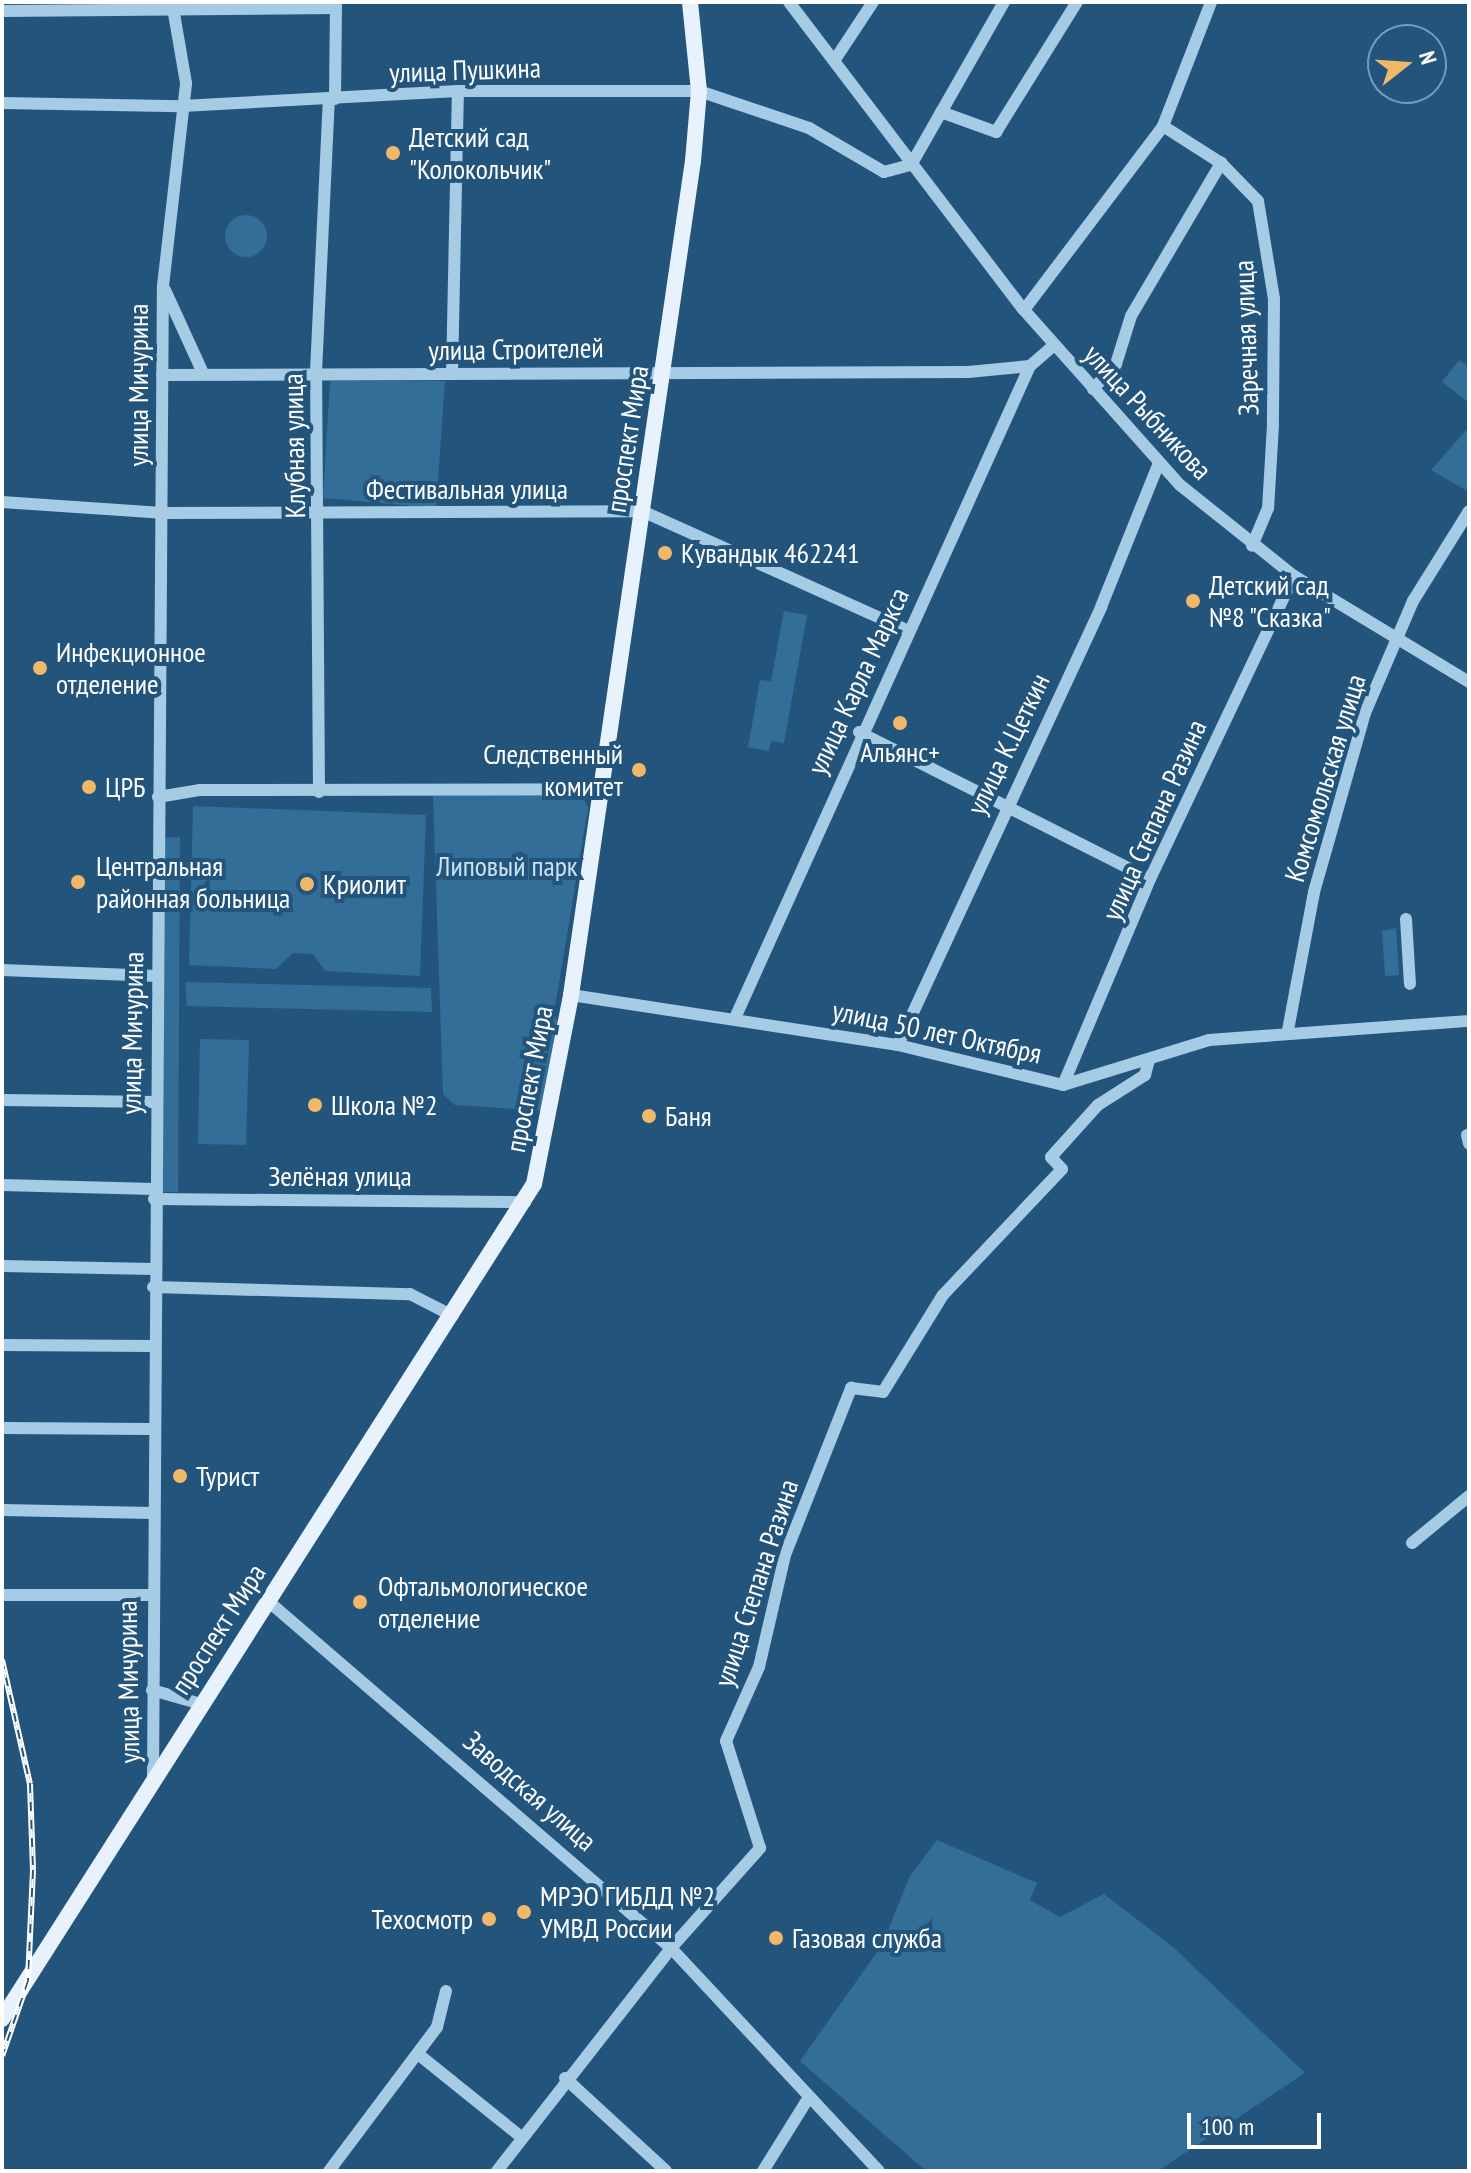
<!DOCTYPE html>
<html>
<head>
<meta charset="utf-8">
<style>
	body { margin:0 }
	#map { position:relative; width:1471px; height:2173px; overflow:hidden; background:#23557c; font-family:"PT Sans Narrow",sans-serif }
	div>[style] { position:absolute }
	.green>* { inset:0; background:#336e98 }
	.round { border-radius:50% }
	.minor>* { height:12px; margin:-6px; padding:0 6px; transform-origin:6px; border-radius:6px; background:#a6cbe5 }
	.major>* { height:16px; margin:-8px; padding:0 8px; transform-origin:8px; border-radius:8px; background:#e7f2fd }
	.rail>* { height:6px; margin-top:-3px; transform-origin:0; background:repeating-linear-gradient(90deg,#23557c 0 9px,#fff 0 18px); box-sizing:border-box; border-block:2px solid #fff }
	.dots>* { width:22px; height:22px; translate:-50% -50%; box-sizing:border-box; border:4px solid #23557c; border-radius:50% }
	span { translate:-50% -50%; white-space:nowrap; text-align:center; line-height:1.15; -webkit-text-stroke:8px #23557c; paint-order:stroke }
	.street-label { font-size:28px; color:#fff }
	.poi-label { font-size:28px; color:#fff }
	.left { translate:0 -50%; text-align:left }
	.right { translate:-100% -50%; text-align:right }
	.park-label { font-size:28px; color:#c9e2f4 }
	.frame { position:absolute; inset:0; border:4px solid #fff; pointer-events:none }
	.north { position:absolute; left:1367px; top:24px; width:80px; height:80px; box-sizing:border-box; background:#23557c; border:2px solid #7b99b0; border-radius:50%; rotate:73deg; font-size:22px; font-weight:700; line-height:32px; text-align:center; color:#fff }
	.north::after { content:''; display:block; margin:auto; width:28px; height:36px; background:#f1b869; clip-path:polygon(50% 0,100% 100%,50% 72%,0 100%) }
	.scale { position:absolute; left:1187px; top:2113px; width:134px; height:36px; box-sizing:border-box; border:4px solid #fff; border-top:0; padding-left:10px; font-size:24px; line-height:28px; white-space:nowrap; color:#fff; -webkit-text-stroke:6px #23557c; paint-order:stroke }
</style>
</head>
<body>
<div id="map">
	<div class="green">
		<div class="round" style="left:225px;top:215px;width:42px;height:42px"></div>
		<div style="clip-path:polygon(1459px 360px,1469px 367px,1469px 403px,1442px 382px)"></div>
		<div style="clip-path:polygon(330px 381px,445px 381px,436px 508px,323px 498px)"></div>
		<div style="clip-path:polygon(1469px 427px,1469px 492px,1431px 470px)"></div>
		<div style="clip-path:polygon(784px 611px,807px 615px,784px 743px,771px 741px,769px 751px,748px 747px,760px 680px,771px 681px)"></div>
		<div style="clip-path:polygon(581px 793px,588px 808px,554px 1013px,561px 1029px,548px 1111px,455px 1105px,443px 1094px,433px 796px)"></div>
		<div style="clip-path:polygon(193px 806px,426px 815px,420px 976px,325px 971px,313px 954px,293px 953px,276px 969px,189px 965px)"></div>
		<div style="clip-path:polygon(180px 837px,178px 1192px,163px 1192px,165px 838px)"></div>
		<div style="clip-path:polygon(1396px 928px,1399px 975px,1385px 976px,1382px 931px)"></div>
		<div style="clip-path:polygon(185px 982px,431px 988px,432px 1012px,187px 1006px)"></div>
		<div style="clip-path:polygon(200px 1039px,249px 1040px,246px 1145px,198px 1144px)"></div>
		<div style="clip-path:polygon(937px 1840px,1037px 1883px,1030px 1900px,1060px 1917px,1104px 1894px,1173px 1947px,1305px 2073px,1158px 2171px,926px 2171px,800px 2061px,882px 1945px,910px 1876px)"></div>
	</div>
	<div class="minor">
		<div style="left:789px;top:2px;width:387px;rotate:52.7deg"></div>
		<div style="left:1024px;top:310px;width:234px;rotate:48.3deg"></div>
		<div style="left:1180px;top:485px;width:146px;rotate:38.6deg"></div>
		<div style="left:1294px;top:576px;width:205px;rotate:31.2deg"></div>
		<div style="left:2px;top:11px;width:334px;rotate:-0.5deg"></div>
		<div style="left:834px;top:61px;width:71px;rotate:-56.5deg"></div>
		<div style="left:335px;top:99px;width:97px;rotate:-89.4deg"></div>
		<div style="left:2px;top:103px;width:180px;rotate:1deg"></div>
		<div style="left:182px;top:106px;width:276px;rotate:-3.1deg"></div>
		<div style="left:458px;top:91px;width:241px"></div>
		<div style="left:699px;top:91px;width:116px;rotate:18.6deg"></div>
		<div style="left:809px;top:128px;width:87px;rotate:30.4deg"></div>
		<div style="left:884px;top:172px;width:28px;rotate:-15deg"></div>
		<div style="left:911px;top:165px;width:188px;rotate:-60.3deg"></div>
		<div style="left:941px;top:112px;width:59px;rotate:20deg"></div>
		<div style="left:996px;top:132px;width:153px;rotate:-58.1deg"></div>
		<div style="left:1163px;top:126px;width:69px;rotate:32.5deg"></div>
		<div style="left:1221px;top:163px;width:53px;rotate:45.8deg"></div>
		<div style="left:1258px;top:201px;width:99px;rotate:80.7deg"></div>
		<div style="left:1274px;top:299px;width:126px;rotate:90.5deg"></div>
		<div style="left:1273px;top:425px;width:83px;rotate:93.4deg"></div>
		<div style="left:1268px;top:508px;width:41px;rotate:112.8deg"></div>
		<div style="left:165px;top:290px;width:89px;rotate:65.4deg"></div>
		<div style="left:1024px;top:310px;width:231px;rotate:-52.9deg"></div>
		<div style="left:1163px;top:126px;width:133px;rotate:-68.8deg"></div>
		<div style="left:452px;top:374px;width:283px;rotate:-88.8deg"></div>
		<div style="left:162px;top:375px;width:806px;rotate:-0.21deg"></div>
		<div style="left:968px;top:372px;width:62px;rotate:-5.5deg"></div>
		<div style="left:1030px;top:366px;width:32px;rotate:-41deg"></div>
		<div style="left:1093px;top:389px;width:34px;rotate:-47deg"></div>
		<div style="left:1116px;top:364px;width:50px;rotate:-72.6deg"></div>
		<div style="left:1131px;top:316px;width:178px;rotate:-59.5deg"></div>
		<div style="left:2px;top:502px;width:160px;rotate:3.9deg"></div>
		<div style="left:162px;top:513px;width:480px;rotate:-0.2deg"></div>
		<div style="left:642px;top:511px;width:290px;rotate:24.2deg"></div>
		<div style="left:859px;top:732px;width:326px;rotate:26.8deg"></div>
		<div style="left:319px;top:792px;width:420px;rotate:-90.4deg"></div>
		<div style="left:316px;top:372px;width:272px;rotate:-87.3deg"></div>
		<div style="left:158px;top:797px;width:43px;rotate:-9.5deg"></div>
		<div style="left:200px;top:790px;width:401px;rotate:-0.1deg"></div>
		<div style="left:1406px;top:919px;width:65px;rotate:86.5deg"></div>
		<div style="left:2px;top:970px;width:155px;rotate:2.2deg"></div>
		<div style="left:571px;top:995px;width:331px;rotate:8.7deg"></div>
		<div style="left:898px;top:1045px;width:170px;rotate:13.6deg"></div>
		<div style="left:1063px;top:1085px;width:153px;rotate:-17.1deg"></div>
		<div style="left:1209px;top:1040px;width:261px;rotate:-4.2deg"></div>
		<div style="left:735px;top:1018px;width:716px;rotate:-65.66deg"></div>
		<div style="left:1288px;top:1030px;width:140px;rotate:-79.3deg"></div>
		<div style="left:1314px;top:892px;width:186px;rotate:-74.1deg"></div>
		<div style="left:1365px;top:713px;width:122px;rotate:-66.8deg"></div>
		<div style="left:1413px;top:601px;width:106px;rotate:-58.1deg"></div>
		<div style="left:898px;top:1045px;width:483px;rotate:-65.1deg"></div>
		<div style="left:1101px;top:607px;width:155px;rotate:-68.1deg"></div>
		<div style="left:1063px;top:1085px;width:224px;rotate:-67.1deg"></div>
		<div style="left:1150px;top:879px;width:335px;rotate:-64.6deg"></div>
		<div style="left:2px;top:1100px;width:154px;rotate:0.7deg"></div>
		<div style="left:1467px;top:1135px;width:9px;rotate:77deg"></div>
		<div style="left:2px;top:1185px;width:152px;rotate:1.5deg"></div>
		<div style="left:154px;top:1199px;width:371px;rotate:0.5deg"></div>
		<div style="left:2px;top:1266px;width:151px;rotate:1.1deg"></div>
		<div style="left:153px;top:1287px;width:257px;rotate:1.6deg"></div>
		<div style="left:410px;top:1294px;width:48px;rotate:27.1deg"></div>
		<div style="left:2px;top:1345px;width:151px;rotate:0.4deg"></div>
		<div style="left:2px;top:1428px;width:150px;rotate:0.4deg"></div>
		<div style="left:2px;top:1510px;width:150px;rotate:1.1deg"></div>
		<div style="left:1412px;top:1543px;width:74px;rotate:-39.5deg"></div>
		<div style="left:2px;top:1595px;width:149px"></div>
		<div style="left:268px;top:1601px;width:532px;rotate:40.73deg"></div>
		<div style="left:671px;top:1948px;width:305px;rotate:47deg"></div>
		<div style="left:152px;top:1690px;width:51px;rotate:15.9deg"></div>
		<div style="left:153px;top:1780px;width:1494px;rotate:-89.62deg"></div>
		<div style="left:163px;top:286px;width:204px;rotate:-83.5deg"></div>
		<div style="left:186px;top:83px;width:82px;rotate:-99.8deg"></div>
		<div style="left:418px;top:2054px;width:131px;rotate:38.8deg"></div>
		<div style="left:565px;top:2078px;width:137px;rotate:42.6deg"></div>
		<div style="left:329px;top:2171px;width:180px;rotate:-53.1deg"></div>
		<div style="left:437px;top:2027px;width:37px;rotate:-76deg"></div>
		<div style="left:497px;top:2171px;width:283px;rotate:-52deg"></div>
		<div style="left:671px;top:1948px;width:134px;rotate:-48.3deg"></div>
		<div style="left:760px;top:1848px;width:112px;rotate:-107.6deg"></div>
		<div style="left:726px;top:1741px;width:81px;rotate:-66deg"></div>
		<div style="left:759px;top:1667px;width:115px;rotate:-76.9deg"></div>
		<div style="left:785px;top:1555px;width:180px;rotate:-68.4deg"></div>
		<div style="left:851px;top:1388px;width:32px;rotate:7deg"></div>
		<div style="left:883px;top:1392px;width:114px;rotate:-58.3deg"></div>
		<div style="left:943px;top:1295px;width:173px;rotate:-46.6deg"></div>
		<div style="left:1062px;top:1169px;width:16px;rotate:-133deg"></div>
		<div style="left:1051px;top:1157px;width:70px;rotate:-47.9deg"></div>
		<div style="left:1098px;top:1105px;width:56px;rotate:-32.6deg"></div>
		<div style="left:1145px;top:1075px;width:16px;rotate:-75deg"></div>
		<div style="left:763px;top:2171px;width:87px;rotate:-58.1deg"></div>
	</div>
	<div class="major">
		<div style="left:2px;top:2019px;width:990px;rotate:-57.5deg"></div>
		<div style="left:534px;top:1184px;width:193px;rotate:-78.9deg"></div>
		<div style="left:571px;top:995px;width:843px;rotate:-81.68deg"></div>
		<div style="left:693px;top:161px;width:70px;rotate:-85.1deg"></div>
		<div style="left:699px;top:91px;width:89px;rotate:-95.8deg"></div>
	</div>
	<div class="rail">
		<div style="left:2px;top:1660px;width:127px;rotate:77.3deg"></div>
		<div style="left:30px;top:1784px;width:86px;rotate:88deg"></div>
		<div style="left:33px;top:1870px;width:111px;rotate:92.6deg"></div>
		<div style="left:28px;top:1981px;width:79px;rotate:109.1deg"></div>
	</div>
	<div class="dots">
		<div style="left:393px;top:153px;background:#f1b869"></div>
		<div style="left:665px;top:553px;background:#f1b869"></div>
		<div style="left:1193px;top:601px;background:#f1b869"></div>
		<div style="left:40px;top:668px;background:#f1b869"></div>
		<div style="left:900px;top:723px;background:#f1b869"></div>
		<div style="left:639px;top:770px;background:#f1b869"></div>
		<div style="left:89px;top:787px;background:#f1b869"></div>
		<div style="left:78px;top:882px;background:#f1b869"></div>
		<div style="left:307px;top:884px;background:#f1b869"></div>
		<div style="left:315px;top:1105px;background:#f1b869"></div>
		<div style="left:649px;top:1116px;background:#f1b869"></div>
		<div style="left:180px;top:1476px;background:#f1b869"></div>
		<div style="left:360px;top:1602px;background:#f1b869"></div>
		<div style="left:524px;top:1912px;background:#f1b869"></div>
		<div style="left:489px;top:1919px;background:#f1b869"></div>
		<div style="left:776px;top:1938px;background:#f1b869"></div>
	</div>
	<div class="street-label">
		<span style="left:465px;top:70px;rotate:-2deg">улица Пушкина</span>
		<span style="left:1246px;top:338px;rotate:-92deg">Заречная улица</span>
		<span style="left:516px;top:349px;rotate:-1deg">улица Строителей</span>
		<span style="left:138px;top:385px;rotate:-90deg">улица Мичурина</span>
		<span style="left:1148px;top:412px;rotate:47deg">улица Рыбникова</span>
		<span style="left:627px;top:439px;rotate:-81deg">проспект Мира</span>
		<span style="left:294px;top:446px;rotate:-91deg">Клубная улица</span>
		<span style="left:467px;top:489px">Фестивальная улица</span>
		<span style="left:858px;top:681px;rotate:-65deg">улица Карла Маркса</span>
		<span style="left:1008px;top:744px;rotate:-64deg">улица К.Цеткин</span>
		<span style="left:1325px;top:778px;rotate:-73deg">Комсомольская улица</span>
		<span style="left:1154px;top:820px;rotate:-66deg">улица Степана Разина</span>
		<span style="left:937px;top:1032px;rotate:12deg">улица 50 лет Октября</span>
		<span style="left:132px;top:1033px;rotate:-89deg">улица Мичурина</span>
		<span style="left:529px;top:1079px;rotate:-79deg">проспект Мира</span>
		<span style="left:340px;top:1176px">Зелёная улица</span>
		<span style="left:756px;top:1583px;rotate:-72deg">улица Степана Разина</span>
		<span style="left:218px;top:1629px;rotate:-57deg">проспект Мира</span>
		<span style="left:128px;top:1682px;rotate:-91deg">улица Мичурина</span>
		<span style="left:530px;top:1791px;rotate:41deg">Заводская улица</span>
	</div>
	<div class="poi-label">
		<span class="left" style="left:409px;top:153px">Детский сад<br>"Колокольчик"</span>
		<span class="left" style="left:681px;top:553px">Кувандык 462241</span>
		<span class="left" style="left:1209px;top:601px">Детский сад<br>№8 "Сказка"</span>
		<span class="left" style="left:56px;top:668px">Инфекционное<br>отделение</span>
		<span style="left:900px;top:752px">Альянс+</span>
		<span class="right" style="left:623px;top:770px">Следственный<br>комитет</span>
		<span class="left" style="left:105px;top:787px">ЦРБ</span>
		<span class="left" style="left:96px;top:882px">Центральная<br>районная больница</span>
		<span class="left" style="left:323px;top:884px">Криолит</span>
		<span class="left" style="left:331px;top:1105px">Школа №2</span>
		<span class="left" style="left:665px;top:1116px">Баня</span>
		<span class="left" style="left:196px;top:1476px">Турист</span>
		<span class="left" style="left:378px;top:1602px">Офтальмологическое<br>отделение</span>
		<span class="left" style="left:540px;top:1912px">МРЭО ГИБДД №2<br>УМВД России</span>
		<span class="right" style="left:473px;top:1919px">Техосмотр</span>
		<span class="left" style="left:792px;top:1938px">Газовая служба</span>
	</div>
	<div class="park-label">
		<span style="left:507px;top:866px">Липовый парк</span>
	</div>
	<div class="frame"></div>
	<div class="north">N</div>
	<div class="scale">100 m</div>
</div>
</body>
</html>
